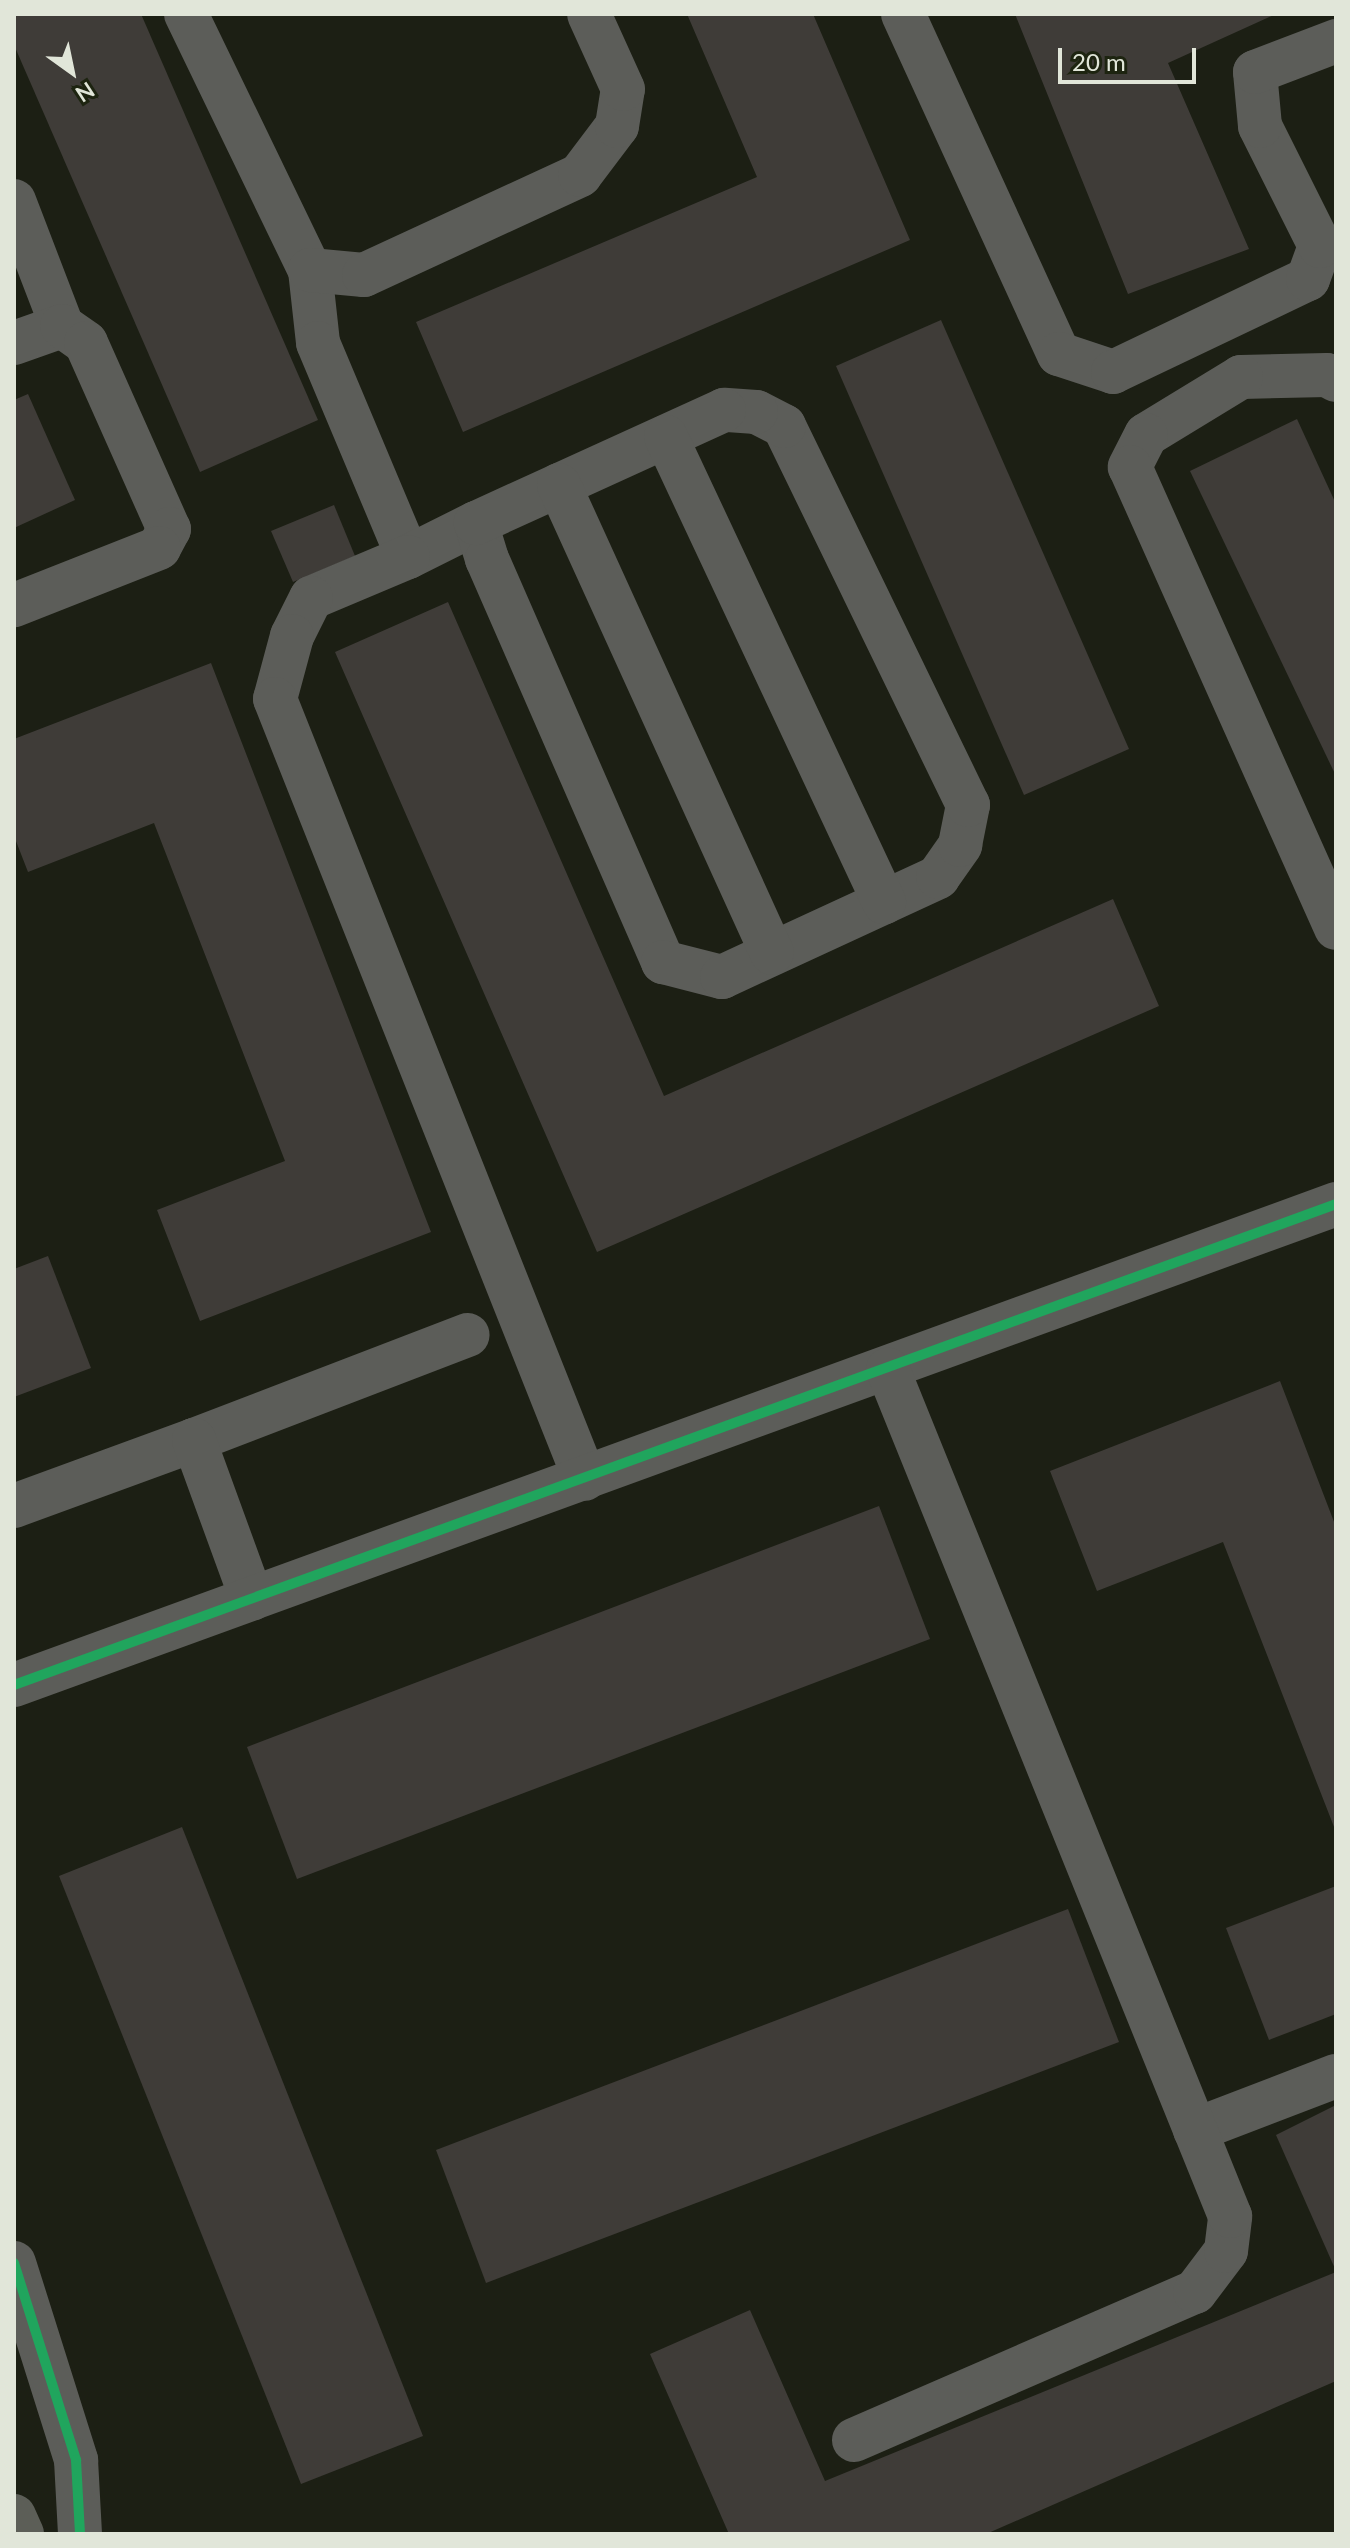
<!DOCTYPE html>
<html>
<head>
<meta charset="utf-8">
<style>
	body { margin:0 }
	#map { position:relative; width:1350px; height:2548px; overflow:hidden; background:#1c1f14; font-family:Lato,sans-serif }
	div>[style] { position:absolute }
	.building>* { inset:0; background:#3f3c38 }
	.minor>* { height:44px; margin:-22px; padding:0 22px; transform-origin:22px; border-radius:22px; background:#5c5d59 }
	.major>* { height:44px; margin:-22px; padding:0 22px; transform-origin:22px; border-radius:22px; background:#5c5e57 }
	.cycleway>* { height:10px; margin:-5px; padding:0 5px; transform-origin:5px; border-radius:5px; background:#20a55d }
	span { translate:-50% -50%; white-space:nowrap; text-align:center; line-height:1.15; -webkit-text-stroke:8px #1d2410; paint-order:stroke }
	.frame { position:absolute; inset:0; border:16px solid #e1e6d9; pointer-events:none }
	.north { position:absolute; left:32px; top:32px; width:80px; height:80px; -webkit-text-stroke:6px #1d2410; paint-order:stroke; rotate:147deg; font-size:22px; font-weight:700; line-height:32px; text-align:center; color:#e1e6d9 }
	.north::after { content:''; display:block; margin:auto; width:28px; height:36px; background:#e1e6d9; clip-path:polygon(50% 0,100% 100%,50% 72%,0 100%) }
	.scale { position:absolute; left:1058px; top:48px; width:138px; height:36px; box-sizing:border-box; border:4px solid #e1e6d9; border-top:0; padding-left:10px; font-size:24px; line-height:28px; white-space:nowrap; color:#e1e6d9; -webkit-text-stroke:6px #1d2410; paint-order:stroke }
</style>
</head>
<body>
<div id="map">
	<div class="building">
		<div style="clip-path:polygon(14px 14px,141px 14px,318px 420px,200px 472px,14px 45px)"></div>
		<div style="clip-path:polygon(687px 14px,813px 14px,910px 240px,463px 432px,416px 322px,757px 177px)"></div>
		<div style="clip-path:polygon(1015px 14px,1276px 14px,1168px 63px,1249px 249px,1128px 294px)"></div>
		<div style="clip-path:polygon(941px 320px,1129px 749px,1024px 795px,836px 366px)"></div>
		<div style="clip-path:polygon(28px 394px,75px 500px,14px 528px,14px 400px)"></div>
		<div style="clip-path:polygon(1297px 419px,1336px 504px,1336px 776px,1190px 471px)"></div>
		<div style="clip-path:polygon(334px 505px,355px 556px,293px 582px,271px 531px)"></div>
		<div style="clip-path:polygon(448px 602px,664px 1096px,1113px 899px,1159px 1006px,597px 1252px,335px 652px)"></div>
		<div style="clip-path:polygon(211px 663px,431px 1232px,200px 1321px,157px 1210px,285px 1161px,154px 823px,28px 872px,14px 836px,14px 739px)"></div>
		<div style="clip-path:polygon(48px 1256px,91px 1368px,14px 1397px,14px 1269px)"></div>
		<div style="clip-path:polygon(1280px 1381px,1336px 1527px,1336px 1832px,1223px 1542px,1097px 1591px,1050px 1471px)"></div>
		<div style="clip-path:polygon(879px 1506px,930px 1639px,297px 1879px,247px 1747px)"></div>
		<div style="clip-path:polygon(182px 1827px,423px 2436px,301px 2484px,59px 1876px)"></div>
		<div style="clip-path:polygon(1336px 1886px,1336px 2014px,1269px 2040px,1226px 1928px)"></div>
		<div style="clip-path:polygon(1068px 1909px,1119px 2042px,486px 2283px,436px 2150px)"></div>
		<div style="clip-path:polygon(1336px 2105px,1336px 2271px,1276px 2135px)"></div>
		<div style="clip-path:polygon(1336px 2272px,1336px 2381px,986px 2534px,729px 2534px,650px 2354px,750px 2310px,825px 2481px)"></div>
	</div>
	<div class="minor">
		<div style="left:186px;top:14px;width:284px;rotate:64.2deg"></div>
		<div style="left:310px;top:270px;width:73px;rotate:83.7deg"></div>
		<div style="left:318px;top:343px;width:232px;rotate:67.2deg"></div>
		<div style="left:408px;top:557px;width:76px;rotate:-26.6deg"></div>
		<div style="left:476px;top:523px;width:38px;rotate:73deg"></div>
		<div style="left:487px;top:559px;width:440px;rotate:66.4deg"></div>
		<div style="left:663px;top:962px;width:61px;rotate:14.3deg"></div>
		<div style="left:722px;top:977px;width:238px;rotate:-24.8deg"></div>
		<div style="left:938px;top:877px;width:39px;rotate:-55deg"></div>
		<div style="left:960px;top:845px;width:41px;rotate:-78.7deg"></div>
		<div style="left:968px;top:805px;width:421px;rotate:-115.9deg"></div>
		<div style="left:784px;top:426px;width:31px;rotate:-153deg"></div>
		<div style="left:756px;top:412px;width:32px;rotate:-176deg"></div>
		<div style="left:724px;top:410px;width:273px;rotate:155.5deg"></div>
		<div style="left:903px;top:14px;width:374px;rotate:65.4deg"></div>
		<div style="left:1059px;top:354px;width:57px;rotate:18.4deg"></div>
		<div style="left:1113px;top:372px;width:216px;rotate:-25.5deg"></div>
		<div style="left:1308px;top:279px;width:35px;rotate:-70deg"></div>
		<div style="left:1320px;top:246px;width:134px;rotate:-116.6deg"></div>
		<div style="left:1260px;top:126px;width:54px;rotate:-95.3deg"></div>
		<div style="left:1255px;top:72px;width:87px;rotate:-20.9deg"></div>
		<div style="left:14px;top:201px;width:134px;rotate:69deg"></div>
		<div style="left:310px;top:270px;width:54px;rotate:5.3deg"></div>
		<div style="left:364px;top:275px;width:238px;rotate:-24.8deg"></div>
		<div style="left:580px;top:175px;width:61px;rotate:-52.9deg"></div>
		<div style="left:617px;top:126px;width:37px;rotate:-81deg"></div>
		<div style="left:623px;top:89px;width:82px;rotate:-114.4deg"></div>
		<div style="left:14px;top:343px;width:51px;rotate:-19.5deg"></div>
		<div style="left:62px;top:326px;width:29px;rotate:35deg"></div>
		<div style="left:86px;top:343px;width:204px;rotate:66deg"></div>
		<div style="left:169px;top:529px;width:21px;rotate:118deg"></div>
		<div style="left:159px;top:548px;width:156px;rotate:158.5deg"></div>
		<div style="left:1336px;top:380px;width:10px;rotate:-151deg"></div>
		<div style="left:1327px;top:375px;width:86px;rotate:178.7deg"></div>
		<div style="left:1241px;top:377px;width:111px;rotate:148.6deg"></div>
		<div style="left:1146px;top:435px;width:36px;rotate:117deg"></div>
		<div style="left:1130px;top:467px;width:505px;rotate:65.92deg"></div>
		<div style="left:666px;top:437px;width:514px;rotate:64.88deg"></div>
		<div style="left:559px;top:485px;width:514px;rotate:65.53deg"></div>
		<div style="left:408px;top:557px;width:105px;rotate:157.1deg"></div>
		<div style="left:311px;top:598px;width:42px;rotate:116.6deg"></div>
		<div style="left:292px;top:636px;width:65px;rotate:105.1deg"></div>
		<div style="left:275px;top:699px;width:839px;rotate:68.33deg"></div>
		<div style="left:194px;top:1440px;width:293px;rotate:-21deg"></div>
		<div style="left:14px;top:1506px;width:192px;rotate:-20.1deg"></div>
		<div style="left:194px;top:1440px;width:169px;rotate:70deg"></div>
		<div style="left:14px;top:1685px;width:1407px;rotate:-19.99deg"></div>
		<div style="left:1195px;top:2130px;width:151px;rotate:-21deg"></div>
		<div style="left:14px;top:2263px;width:207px;rotate:72.5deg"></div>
		<div style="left:76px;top:2460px;width:74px;rotate:86.9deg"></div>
		<div style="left:854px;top:2440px;width:372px;rotate:-23.5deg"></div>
		<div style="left:1195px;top:2292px;width:51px;rotate:-52.9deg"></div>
		<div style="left:1226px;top:2251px;width:35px;rotate:-83deg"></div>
		<div style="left:1230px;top:2216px;width:913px;rotate:-112.01deg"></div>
	</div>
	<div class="major">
		<div style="left:14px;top:2516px;width:20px;rotate:66deg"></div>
	</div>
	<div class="cycleway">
		<div style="left:14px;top:1685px;width:1407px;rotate:-19.99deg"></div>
		<div style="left:14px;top:2263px;width:207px;rotate:72.5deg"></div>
		<div style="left:76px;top:2460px;width:74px;rotate:86.9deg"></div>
	</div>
	<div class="frame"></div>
	<div class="north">N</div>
	<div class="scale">20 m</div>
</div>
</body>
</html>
